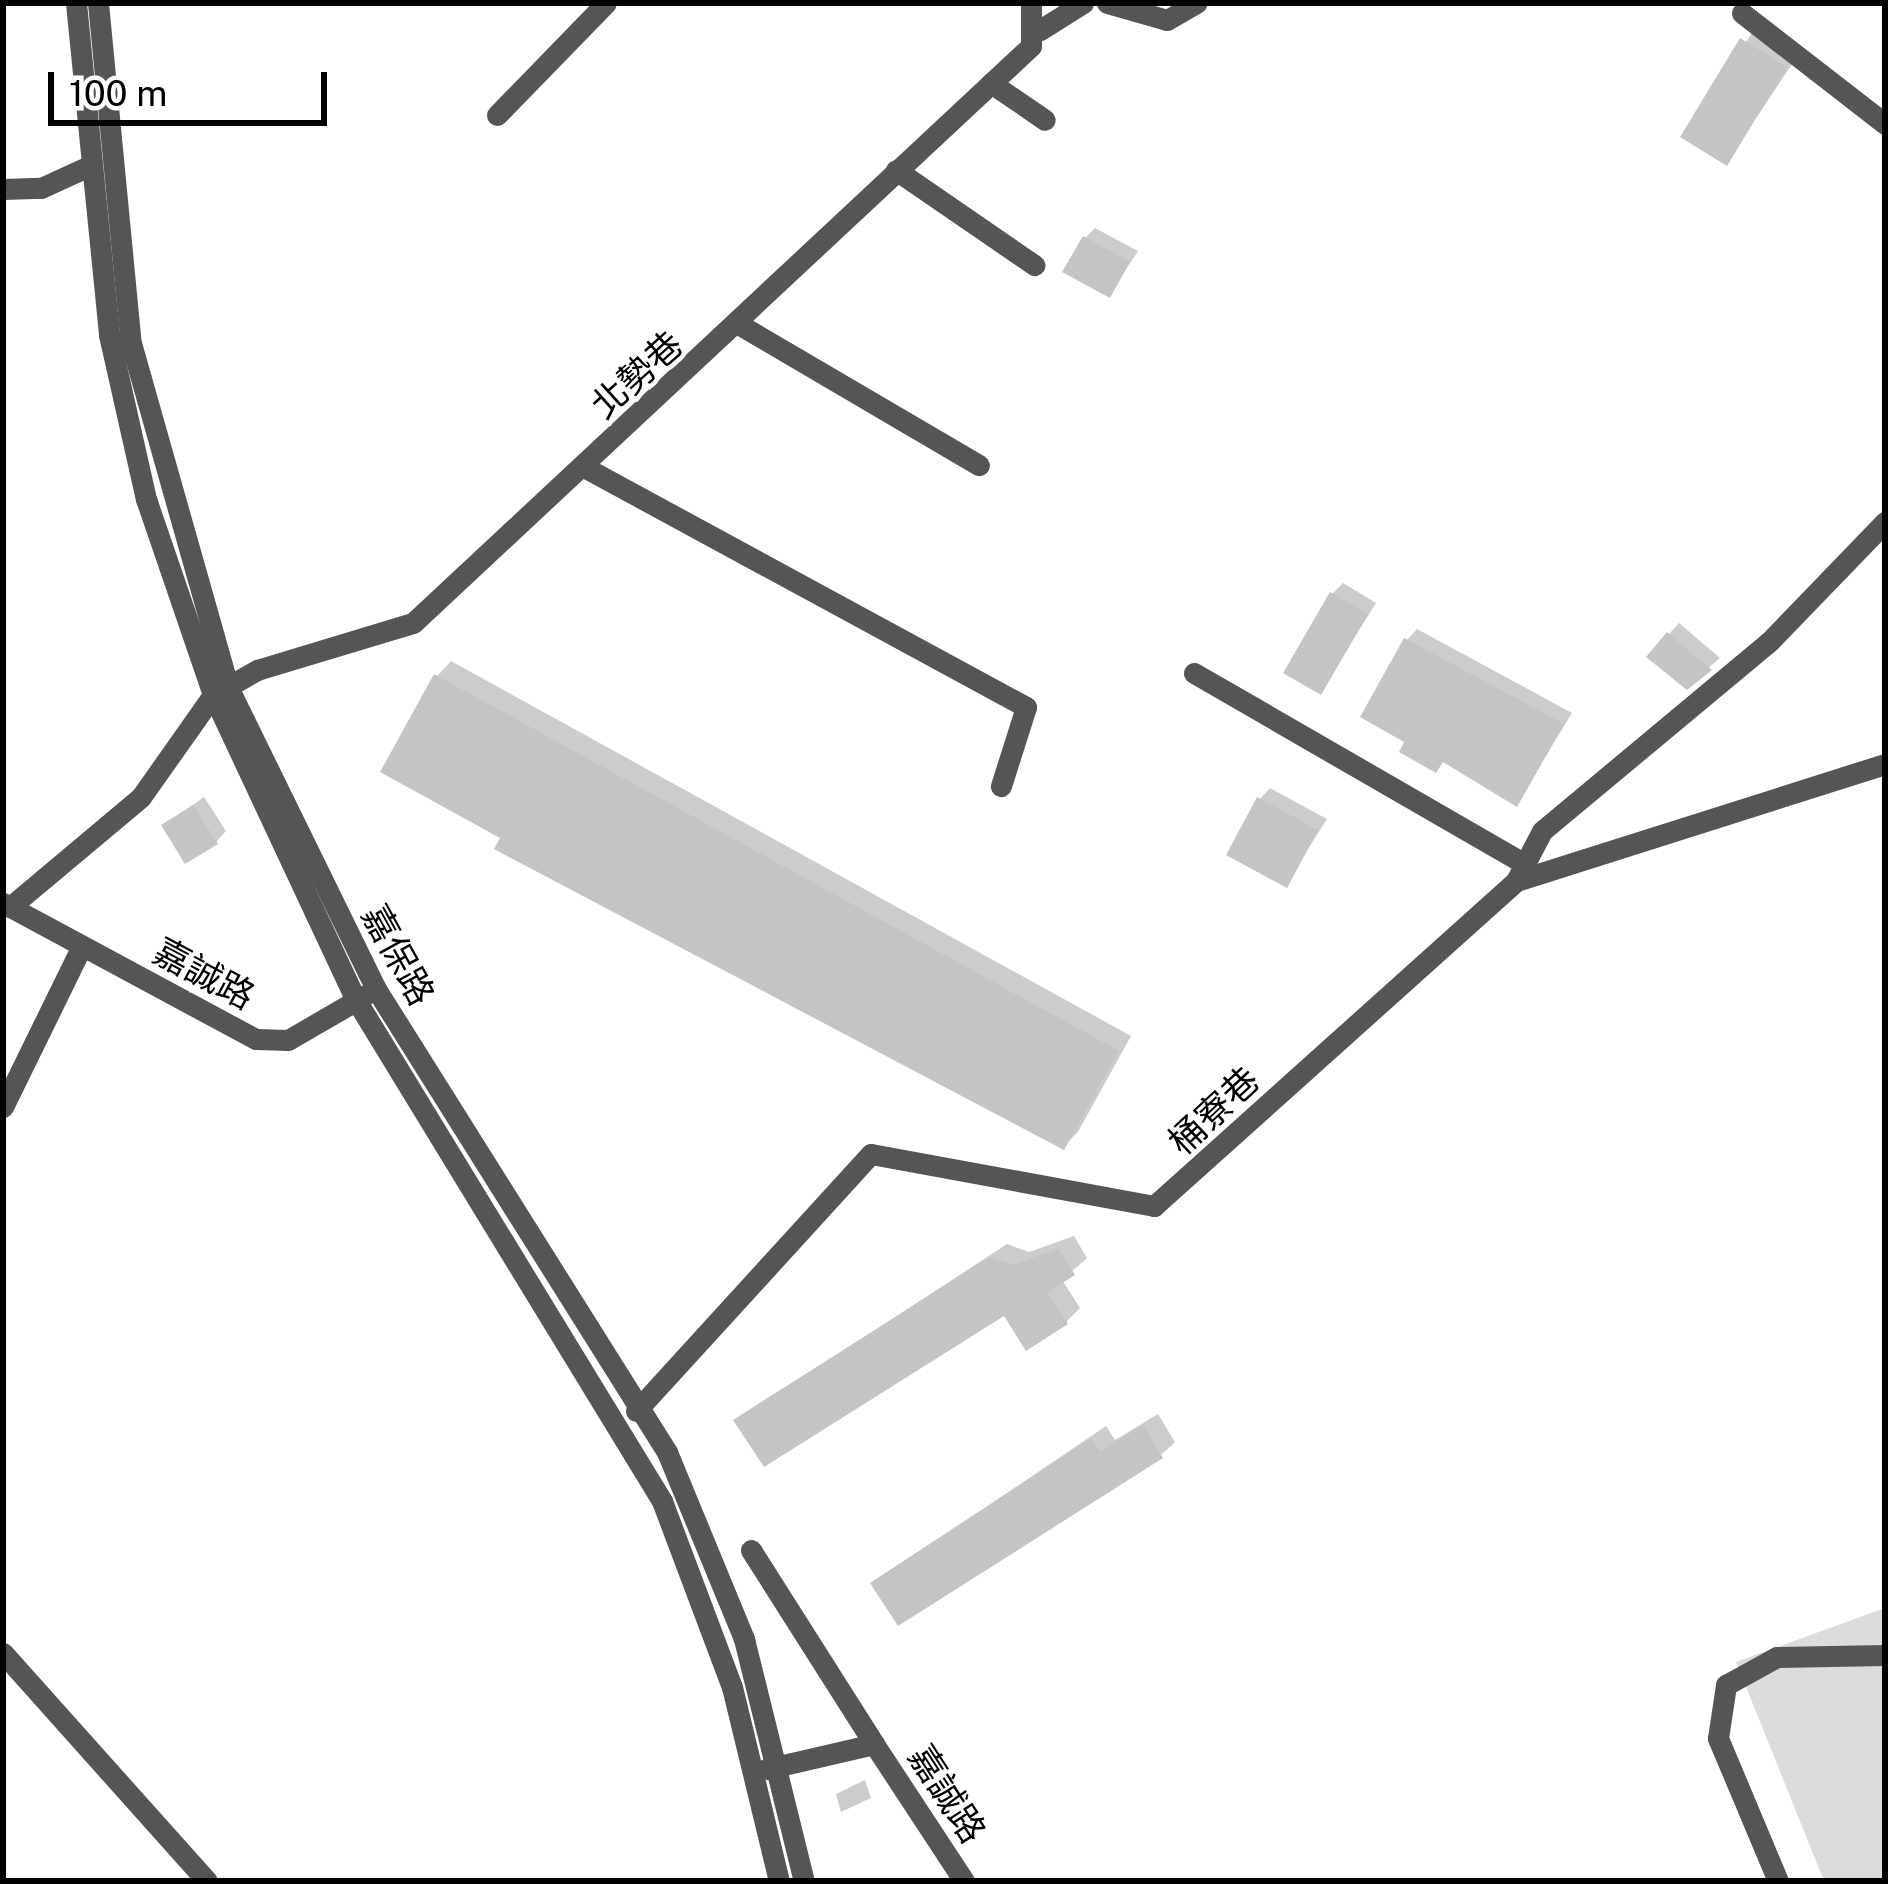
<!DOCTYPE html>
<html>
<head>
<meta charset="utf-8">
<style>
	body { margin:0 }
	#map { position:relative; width:1888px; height:1884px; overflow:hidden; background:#fff; font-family:"Public Sans","Noto Sans TC",sans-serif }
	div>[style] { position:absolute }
	.green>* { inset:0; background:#dcdcdc }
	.shadow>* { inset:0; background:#0003 }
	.building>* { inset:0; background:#c4c4c4 }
	.minor>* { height:21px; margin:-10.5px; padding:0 10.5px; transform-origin:10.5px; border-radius:10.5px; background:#555 }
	span { translate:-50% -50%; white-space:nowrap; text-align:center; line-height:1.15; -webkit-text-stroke:9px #fff; paint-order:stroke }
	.street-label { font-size:36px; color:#000 }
	.frame { position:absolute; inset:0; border:6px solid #000; pointer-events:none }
	.scale { position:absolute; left:48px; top:72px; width:279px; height:54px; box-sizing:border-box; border:6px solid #000; border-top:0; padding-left:15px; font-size:36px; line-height:42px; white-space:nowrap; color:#000; -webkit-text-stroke:9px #fff; paint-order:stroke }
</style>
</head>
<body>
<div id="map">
	<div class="green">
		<div style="clip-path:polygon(1885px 1608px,1885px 1881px,1824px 1881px,1736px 1662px)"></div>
	</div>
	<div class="shadow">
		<div style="clip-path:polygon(1757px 25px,1800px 52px,1727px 162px,1684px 136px)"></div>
		<div style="clip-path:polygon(1095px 228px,1138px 251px,1109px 295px,1085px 238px)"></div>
		<div style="clip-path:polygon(1343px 583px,1376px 603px,1321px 691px,1332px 594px)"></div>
		<div style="clip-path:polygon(1679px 623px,1720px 658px,1687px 686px,1669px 634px)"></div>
		<div style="clip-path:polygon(1417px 629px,1572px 713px,1517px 803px,1445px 760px,1436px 769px,1407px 640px)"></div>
		<div style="clip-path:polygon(451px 661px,1131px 1036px,1078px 1132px,1064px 1146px,504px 837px,437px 676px)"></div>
		<div style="clip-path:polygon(1270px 788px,1327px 819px,1286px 884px,1260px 799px)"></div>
		<div style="clip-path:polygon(204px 797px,226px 831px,216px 842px,165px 825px)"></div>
		<div style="clip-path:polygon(1074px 1236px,1087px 1258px,1062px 1280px,1080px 1308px,1066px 1322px,1004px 1311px,737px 1420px,1007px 1244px,1029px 1252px)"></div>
		<div style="clip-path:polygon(1158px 1414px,1175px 1442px,1161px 1455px,874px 1583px,1106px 1426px,1115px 1440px)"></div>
		<div style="clip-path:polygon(865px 1780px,871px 1798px,841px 1812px,836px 1794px)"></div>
	</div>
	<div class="building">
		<div style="clip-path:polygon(1740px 38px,1787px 67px,1727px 166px,1680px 137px)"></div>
		<div style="clip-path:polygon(1083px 236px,1130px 262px,1110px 298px,1062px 272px)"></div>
		<div style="clip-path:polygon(1330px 592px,1368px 614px,1321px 695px,1283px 673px)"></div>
		<div style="clip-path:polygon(1667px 632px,1712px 670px,1687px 690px,1646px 657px)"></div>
		<div style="clip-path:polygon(1404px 638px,1564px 724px,1517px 807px,1443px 762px,1436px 773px,1399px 752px,1404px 742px,1360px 717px)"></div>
		<div style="clip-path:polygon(434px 674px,1119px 1051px,1064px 1150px,494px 849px,500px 838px,380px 772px)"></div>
		<div style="clip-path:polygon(1257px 797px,1318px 830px,1287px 888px,1226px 855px)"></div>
		<div style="clip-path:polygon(193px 805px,218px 844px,185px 864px,161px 825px)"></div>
		<div style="clip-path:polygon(1058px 1249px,1075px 1275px,1047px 1293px,1068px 1324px,1026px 1351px,1004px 1316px,764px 1467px,733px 1420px,990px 1257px,1013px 1265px)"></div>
		<div style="clip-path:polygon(1143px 1425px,1163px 1458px,898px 1626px,870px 1583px,1091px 1438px,1100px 1452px)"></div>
	</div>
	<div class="minor">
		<div style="left:76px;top:3px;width:334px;rotate:84.3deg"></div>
		<div style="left:109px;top:335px;width:168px;rotate:77.3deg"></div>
		<div style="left:146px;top:499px;width:207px;rotate:71.1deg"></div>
		<div style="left:213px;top:695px;width:337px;rotate:64.9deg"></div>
		<div style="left:356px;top:1000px;width:587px;rotate:58.58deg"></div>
		<div style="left:662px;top:1501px;width:199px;rotate:69.4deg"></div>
		<div style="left:732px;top:1687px;width:200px;rotate:76.4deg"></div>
		<div style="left:98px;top:3px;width:342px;rotate:84.5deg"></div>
		<div style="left:131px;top:343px;width:360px;rotate:74.2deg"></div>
		<div style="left:229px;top:689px;width:334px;rotate:63.9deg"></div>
		<div style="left:376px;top:989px;width:547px;rotate:57.85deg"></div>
		<div style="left:667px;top:1452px;width:202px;rotate:67.6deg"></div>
		<div style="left:744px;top:1639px;width:249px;rotate:76.1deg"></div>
		<div style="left:1107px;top:3px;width:62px;rotate:15.8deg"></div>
		<div style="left:1167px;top:20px;width:34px;rotate:-30deg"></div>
		<div style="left:1742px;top:13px;width:181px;rotate:37.8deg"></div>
		<div style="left:1040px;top:30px;width:51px;rotate:-32.1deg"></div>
		<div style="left:991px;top:83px;width:65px;rotate:34.4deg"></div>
		<div style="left:497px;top:115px;width:156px;rotate:-45.8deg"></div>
		<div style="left:896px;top:170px;width:168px;rotate:34.5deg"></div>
		<div style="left:3px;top:189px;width:38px;rotate:-2deg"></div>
		<div style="left:41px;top:188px;width:53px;rotate:-24.6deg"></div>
		<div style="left:740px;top:325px;width:277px;rotate:30.4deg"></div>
		<div style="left:584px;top:467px;width:503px;rotate:28.5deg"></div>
		<div style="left:1026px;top:707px;width:83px;rotate:107.6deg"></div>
		<div style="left:1194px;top:673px;width:382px;rotate:30deg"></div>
		<div style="left:1516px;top:881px;width:56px;rotate:-62.5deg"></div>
		<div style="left:1542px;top:831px;width:295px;rotate:-39.8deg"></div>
		<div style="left:1769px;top:642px;width:167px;rotate:-46deg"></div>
		<div style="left:3px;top:903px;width:287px;rotate:28.3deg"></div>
		<div style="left:256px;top:1039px;width:32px;rotate:2deg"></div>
		<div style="left:288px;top:1040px;width:88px;rotate:-30.1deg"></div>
		<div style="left:10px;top:907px;width:171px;rotate:-40deg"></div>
		<div style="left:141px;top:797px;width:125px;rotate:-54.8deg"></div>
		<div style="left:213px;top:695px;width:51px;rotate:-29.6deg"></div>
		<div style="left:257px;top:670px;width:163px;rotate:-16.8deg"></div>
		<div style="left:413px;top:623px;width:845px;rotate:-43.03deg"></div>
		<div style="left:1031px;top:46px;width:43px;rotate:-90deg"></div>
		<div style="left:3px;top:1107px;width:179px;rotate:-63.9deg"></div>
		<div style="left:636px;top:1411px;width:348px;rotate:-47.6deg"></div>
		<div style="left:871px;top:1154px;width:288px;rotate:10.4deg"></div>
		<div style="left:1154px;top:1206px;width:486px;rotate:-41.9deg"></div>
		<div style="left:1516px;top:881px;width:387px;rotate:-17.6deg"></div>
		<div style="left:751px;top:1550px;width:230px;rotate:57.6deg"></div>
		<div style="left:3px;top:1653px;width:306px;rotate:48.2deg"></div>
		<div style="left:766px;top:1769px;width:111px;rotate:-13deg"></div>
		<div style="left:874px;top:1744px;width:164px;rotate:56.7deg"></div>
		<div style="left:1778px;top:1881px;width:155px;rotate:-112.8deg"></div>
		<div style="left:1718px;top:1738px;width:54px;rotate:-81.4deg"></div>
		<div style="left:1726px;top:1685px;width:58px;rotate:-28.8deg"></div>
		<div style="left:1777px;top:1657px;width:108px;rotate:-1.1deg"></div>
	</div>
	<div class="street-label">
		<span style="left:637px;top:375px;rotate:-42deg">北勢巷</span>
		<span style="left:398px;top:955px;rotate:61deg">嘉保路</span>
		<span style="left:204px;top:974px;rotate:28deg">嘉誠路</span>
		<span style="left:1214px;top:1111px;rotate:-43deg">桶寮巷</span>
		<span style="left:947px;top:1794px;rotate:57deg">嘉誠路</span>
	</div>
	<div class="frame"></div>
	<div class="scale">100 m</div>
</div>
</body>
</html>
